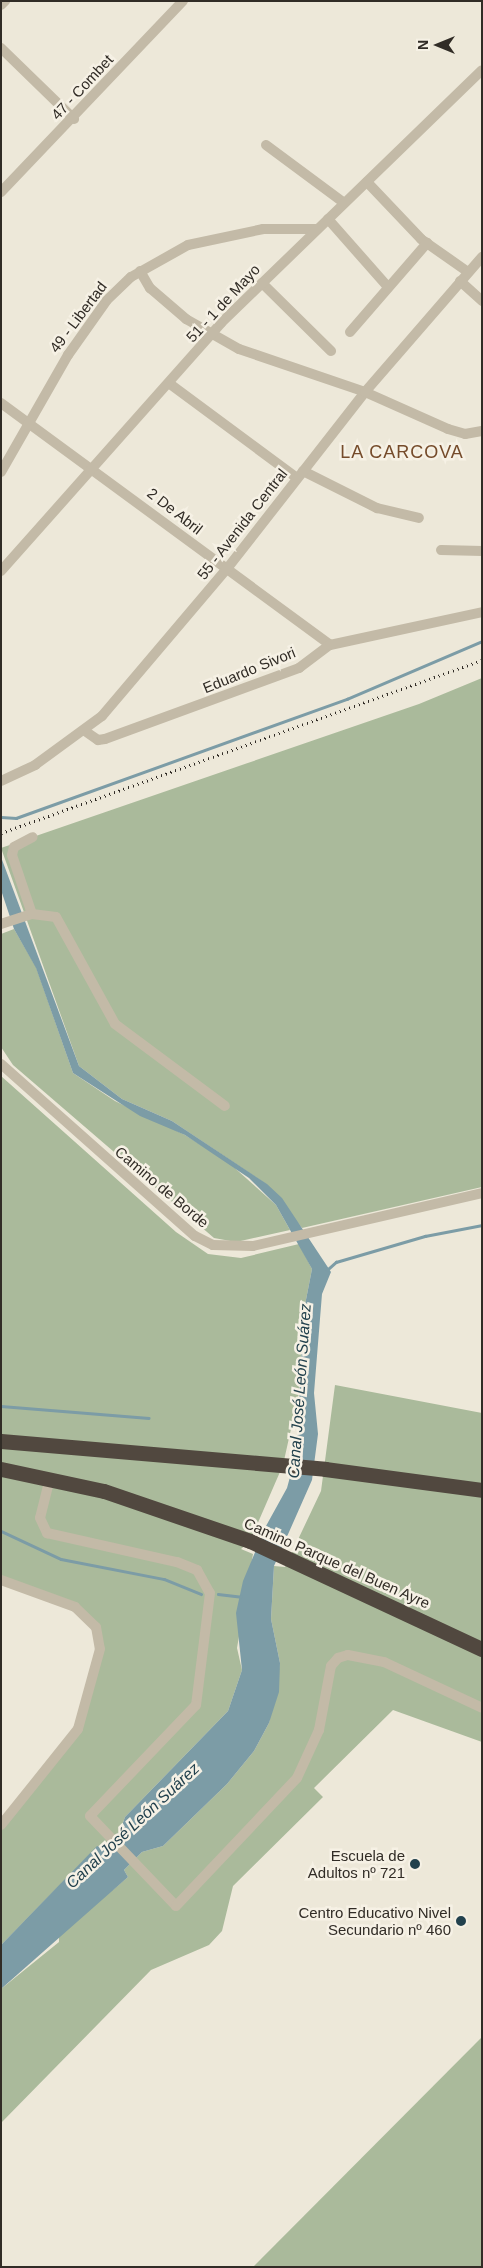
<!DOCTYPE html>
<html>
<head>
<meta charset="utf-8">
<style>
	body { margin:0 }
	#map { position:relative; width:483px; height:2268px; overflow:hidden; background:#ede8d9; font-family:Helvetica,sans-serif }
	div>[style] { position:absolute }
	.green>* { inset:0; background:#aaba9b }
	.water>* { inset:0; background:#7c9ca6 }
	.stream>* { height:2.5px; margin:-1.25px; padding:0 1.25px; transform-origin:1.25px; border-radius:1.25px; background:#7c9ca6 }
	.street>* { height:10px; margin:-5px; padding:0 5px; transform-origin:5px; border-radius:5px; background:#c3baa7 }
	.highway>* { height:15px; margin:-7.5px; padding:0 7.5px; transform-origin:7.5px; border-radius:7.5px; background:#51483f }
	.rail>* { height:2.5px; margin-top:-1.25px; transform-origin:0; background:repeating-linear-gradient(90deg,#312c26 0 1px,transparent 0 5px) }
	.dots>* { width:14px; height:14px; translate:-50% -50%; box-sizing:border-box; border:2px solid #f6f1e5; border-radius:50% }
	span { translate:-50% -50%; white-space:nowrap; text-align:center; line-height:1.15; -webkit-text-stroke:5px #f6f1e5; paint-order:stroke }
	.street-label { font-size:15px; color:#312c26 }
	.poi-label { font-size:15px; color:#312c26 }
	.right { translate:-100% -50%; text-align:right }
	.water-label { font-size:16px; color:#22414d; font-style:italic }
	.quarter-label { font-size:18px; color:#754b2a; letter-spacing:1px }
	.frame { position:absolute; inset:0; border:2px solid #312c26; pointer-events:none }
	.north { position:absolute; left:413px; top:20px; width:50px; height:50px; -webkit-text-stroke:4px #f6f1e5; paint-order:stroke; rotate:270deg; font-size:14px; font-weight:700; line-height:20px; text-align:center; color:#312c26 }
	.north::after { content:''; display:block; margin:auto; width:18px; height:22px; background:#312c26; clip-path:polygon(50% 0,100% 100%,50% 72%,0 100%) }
</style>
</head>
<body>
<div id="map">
	<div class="green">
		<div style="clip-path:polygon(482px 678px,482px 1187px,302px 1228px,266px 1184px,172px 1121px,122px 1099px,79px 1066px,1px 848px,419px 704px)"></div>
		<div style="clip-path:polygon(14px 929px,36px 967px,73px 1073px,115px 1101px,185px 1135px,228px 1162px,276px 1205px,290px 1230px,236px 1242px,214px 1238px,13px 1065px,1px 1047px,1px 934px)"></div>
		<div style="clip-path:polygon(1px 1076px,176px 1232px,208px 1254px,241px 1258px,299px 1244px,312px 1269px,304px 1310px,299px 1393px,283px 1465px,250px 1541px,241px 1549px,253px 1554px,237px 1648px,242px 1670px,228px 1711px,125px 1817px,120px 1831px,103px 1848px,97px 1847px,1px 1945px,1px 1825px,78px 1729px,100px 1649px,96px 1627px,75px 1607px,1px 1580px)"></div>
		<div style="clip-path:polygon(335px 1385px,482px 1413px,482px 1742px,393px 1710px,314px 1788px,323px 1797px,233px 1886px,222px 1931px,209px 1945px,151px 1970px,1px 2123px,1px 1989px,59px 1942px,59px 1923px,114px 1889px,128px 1877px,124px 1870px,142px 1852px,163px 1846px,227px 1784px,254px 1751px,269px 1723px,280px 1663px,271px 1619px,274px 1566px,285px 1567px,321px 1491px)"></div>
		<div style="clip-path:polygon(482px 2037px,482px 2267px,253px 2267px)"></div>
	</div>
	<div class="water">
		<div style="clip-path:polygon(1px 857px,79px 1066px,122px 1099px,172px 1121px,267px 1184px,282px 1198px,331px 1272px,322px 1294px,314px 1393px,318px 1434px,312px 1480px,274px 1566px,271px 1619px,280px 1663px,279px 1692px,269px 1723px,254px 1751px,227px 1784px,163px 1846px,142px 1852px,124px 1870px,128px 1877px,1px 1989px,1px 1945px,97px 1846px,104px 1848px,120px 1831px,125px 1817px,228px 1711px,242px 1670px,236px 1613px,243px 1581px,266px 1526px,287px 1488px,296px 1455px,304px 1310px,312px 1269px,276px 1205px,249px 1178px,185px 1135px,140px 1116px,73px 1073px,36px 968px,14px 929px,1px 890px)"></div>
	</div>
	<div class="stream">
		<div style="left:1px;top:817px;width:15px;rotate:4deg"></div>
		<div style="left:16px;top:818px;width:352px;rotate:-19.8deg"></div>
		<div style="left:347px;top:699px;width:147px;rotate:-23.2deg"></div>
		<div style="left:327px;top:1270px;width:12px;rotate:-42deg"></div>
		<div style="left:336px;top:1262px;width:93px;rotate:-16.3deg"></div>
		<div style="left:425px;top:1236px;width:58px;rotate:-10.9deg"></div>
		<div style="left:1px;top:1406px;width:148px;rotate:4.6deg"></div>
		<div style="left:1px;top:1531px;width:66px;rotate:25deg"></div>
		<div style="left:61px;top:1559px;width:105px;rotate:11deg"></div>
		<div style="left:164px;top:1579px;width:40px;rotate:22deg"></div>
		<div style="left:218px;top:1594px;width:23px;rotate:7deg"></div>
	</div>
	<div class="street">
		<div style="left:1px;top:5px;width:6px;rotate:-45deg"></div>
		<div style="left:1px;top:48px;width:102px;rotate:44.2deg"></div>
		<div style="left:266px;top:145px;width:97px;rotate:36.6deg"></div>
		<div style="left:367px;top:182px;width:79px;rotate:46.5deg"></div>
		<div style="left:421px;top:239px;width:57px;rotate:35.1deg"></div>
		<div style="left:1px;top:192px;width:264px;rotate:-46.4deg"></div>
		<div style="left:328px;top:219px;width:91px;rotate:48.6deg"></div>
		<div style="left:140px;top:271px;width:20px;rotate:60deg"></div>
		<div style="left:150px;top:288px;width:48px;rotate:40.7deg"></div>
		<div style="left:186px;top:319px;width:61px;rotate:29.5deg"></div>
		<div style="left:239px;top:349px;width:133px;rotate:18.8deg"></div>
		<div style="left:365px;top:392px;width:91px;rotate:24deg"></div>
		<div style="left:448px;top:429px;width:18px;rotate:16deg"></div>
		<div style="left:465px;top:434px;width:17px;rotate:-10deg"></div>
		<div style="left:460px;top:281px;width:30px;rotate:42deg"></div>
		<div style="left:262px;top:283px;width:97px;rotate:44.6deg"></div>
		<div style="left:350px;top:332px;width:118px;rotate:-49.1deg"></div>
		<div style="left:170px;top:384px;width:158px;rotate:36.5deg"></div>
		<div style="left:1px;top:403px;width:408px;rotate:36.3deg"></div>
		<div style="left:303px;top:471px;width:83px;rotate:26.6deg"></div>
		<div style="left:377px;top:508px;width:43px;rotate:13.4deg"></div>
		<div style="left:1px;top:472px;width:135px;rotate:-60.2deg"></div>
		<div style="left:68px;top:355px;width:67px;rotate:-54.7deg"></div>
		<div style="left:107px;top:300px;width:33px;rotate:-44deg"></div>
		<div style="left:131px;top:277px;width:65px;rotate:-29.3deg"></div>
		<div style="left:188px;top:245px;width:77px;rotate:-12deg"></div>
		<div style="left:263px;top:229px;width:54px"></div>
		<div style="left:441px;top:550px;width:41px;rotate:1.4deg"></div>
		<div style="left:1px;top:571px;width:332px;rotate:-48.4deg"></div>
		<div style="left:221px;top:323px;width:363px;rotate:-44.1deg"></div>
		<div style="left:85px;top:731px;width:16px;rotate:35deg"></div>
		<div style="left:98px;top:740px;width:7px;rotate:-8deg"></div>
		<div style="left:105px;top:739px;width:207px;rotate:-20.1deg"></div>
		<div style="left:299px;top:668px;width:39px;rotate:-37deg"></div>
		<div style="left:330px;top:645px;width:156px;rotate:-12.2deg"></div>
		<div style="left:1px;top:781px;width:38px;rotate:-25deg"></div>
		<div style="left:35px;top:765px;width:83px;rotate:-36.2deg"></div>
		<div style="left:102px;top:716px;width:192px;rotate:-49.7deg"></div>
		<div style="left:226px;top:570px;width:226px;rotate:-52deg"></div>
		<div style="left:365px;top:392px;width:179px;rotate:-49.1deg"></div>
		<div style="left:32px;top:914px;width:62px;rotate:-108.7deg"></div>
		<div style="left:12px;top:855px;width:8px;rotate:-76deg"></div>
		<div style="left:14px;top:847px;width:21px;rotate:-28deg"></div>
		<div style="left:1px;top:924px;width:33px;rotate:-18deg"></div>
		<div style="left:32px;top:914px;width:24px;rotate:7deg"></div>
		<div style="left:56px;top:917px;width:122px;rotate:61.1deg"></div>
		<div style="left:115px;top:1024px;width:137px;rotate:36.7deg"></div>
		<div style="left:1px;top:1064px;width:259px;rotate:41.6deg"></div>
		<div style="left:195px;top:1236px;width:20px;rotate:27deg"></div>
		<div style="left:213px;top:1245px;width:40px;rotate:1.4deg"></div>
		<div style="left:253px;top:1246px;width:235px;rotate:-13deg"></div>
		<div style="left:50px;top:1478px;width:41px;rotate:104deg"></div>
		<div style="left:40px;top:1518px;width:17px;rotate:65deg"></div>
		<div style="left:47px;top:1533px;width:133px;rotate:12.6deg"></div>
		<div style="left:177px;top:1562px;width:22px;rotate:22deg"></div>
		<div style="left:197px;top:1570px;width:26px;rotate:61deg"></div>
		<div style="left:210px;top:1593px;width:113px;rotate:97.1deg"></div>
		<div style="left:196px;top:1705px;width:153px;rotate:133.7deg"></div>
		<div style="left:90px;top:1816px;width:124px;rotate:46.3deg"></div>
		<div style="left:176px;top:1906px;width:176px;rotate:-46.6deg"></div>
		<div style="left:297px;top:1778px;width:53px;rotate:-65.4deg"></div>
		<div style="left:319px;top:1730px;width:65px;rotate:-79.4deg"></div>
		<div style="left:331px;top:1666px;width:11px;rotate:-49deg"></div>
		<div style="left:338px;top:1658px;width:10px;rotate:-17deg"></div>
		<div style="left:348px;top:1655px;width:37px;rotate:11deg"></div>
		<div style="left:384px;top:1662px;width:108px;rotate:25.1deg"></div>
		<div style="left:1px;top:1580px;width:79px;rotate:20deg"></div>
		<div style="left:75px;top:1607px;width:29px;rotate:44deg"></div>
		<div style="left:96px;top:1627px;width:22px;rotate:80deg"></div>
		<div style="left:100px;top:1649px;width:83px;rotate:105.4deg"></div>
		<div style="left:78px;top:1729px;width:123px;rotate:128.7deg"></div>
	</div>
	<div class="highway">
		<div style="left:1px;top:1441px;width:325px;rotate:4.9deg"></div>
		<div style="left:325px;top:1469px;width:158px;rotate:7.6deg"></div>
		<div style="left:1px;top:1469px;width:105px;rotate:12.1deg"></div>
		<div style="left:104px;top:1491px;width:154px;rotate:18.9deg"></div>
		<div style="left:250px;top:1541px;width:256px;rotate:25deg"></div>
	</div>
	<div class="rail">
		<div style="left:1px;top:833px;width:511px;rotate:-19.78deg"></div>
	</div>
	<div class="dots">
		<div style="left:415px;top:1864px;background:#22414d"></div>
		<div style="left:461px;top:1921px;background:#22414d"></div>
	</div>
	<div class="street-label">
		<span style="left:82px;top:87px;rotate:-47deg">47 - Combet</span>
		<span style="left:223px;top:303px;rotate:-47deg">51 - 1 de Mayo</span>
		<span style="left:78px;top:317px;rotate:-53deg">49 - Libertad</span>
		<span style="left:175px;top:511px;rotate:38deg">2 De Abril</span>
		<span style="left:242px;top:524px;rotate:-52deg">55 - Avenida Central</span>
		<span style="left:249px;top:670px;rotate:-22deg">Eduardo Sivori</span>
		<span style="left:162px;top:1187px;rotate:40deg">Camino de Borde</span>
		<span style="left:337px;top:1563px;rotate:24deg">Camino Parque del Buen Ayre</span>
	</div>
	<div class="poi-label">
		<span class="right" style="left:405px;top:1864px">Escuela de<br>Adultos nº 721</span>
		<span class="right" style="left:451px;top:1921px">Centro Educativo Nivel<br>Secundario nº 460</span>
	</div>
	<div class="water-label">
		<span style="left:300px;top:1391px;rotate:-86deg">Canal José León Suárez</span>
		<span style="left:133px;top:1826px;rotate:-43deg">Canal José León Suárez</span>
	</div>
	<div class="quarter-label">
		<span style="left:402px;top:452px">LA CARCOVA</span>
	</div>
	<div class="frame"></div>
	<div class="north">N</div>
</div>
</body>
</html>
